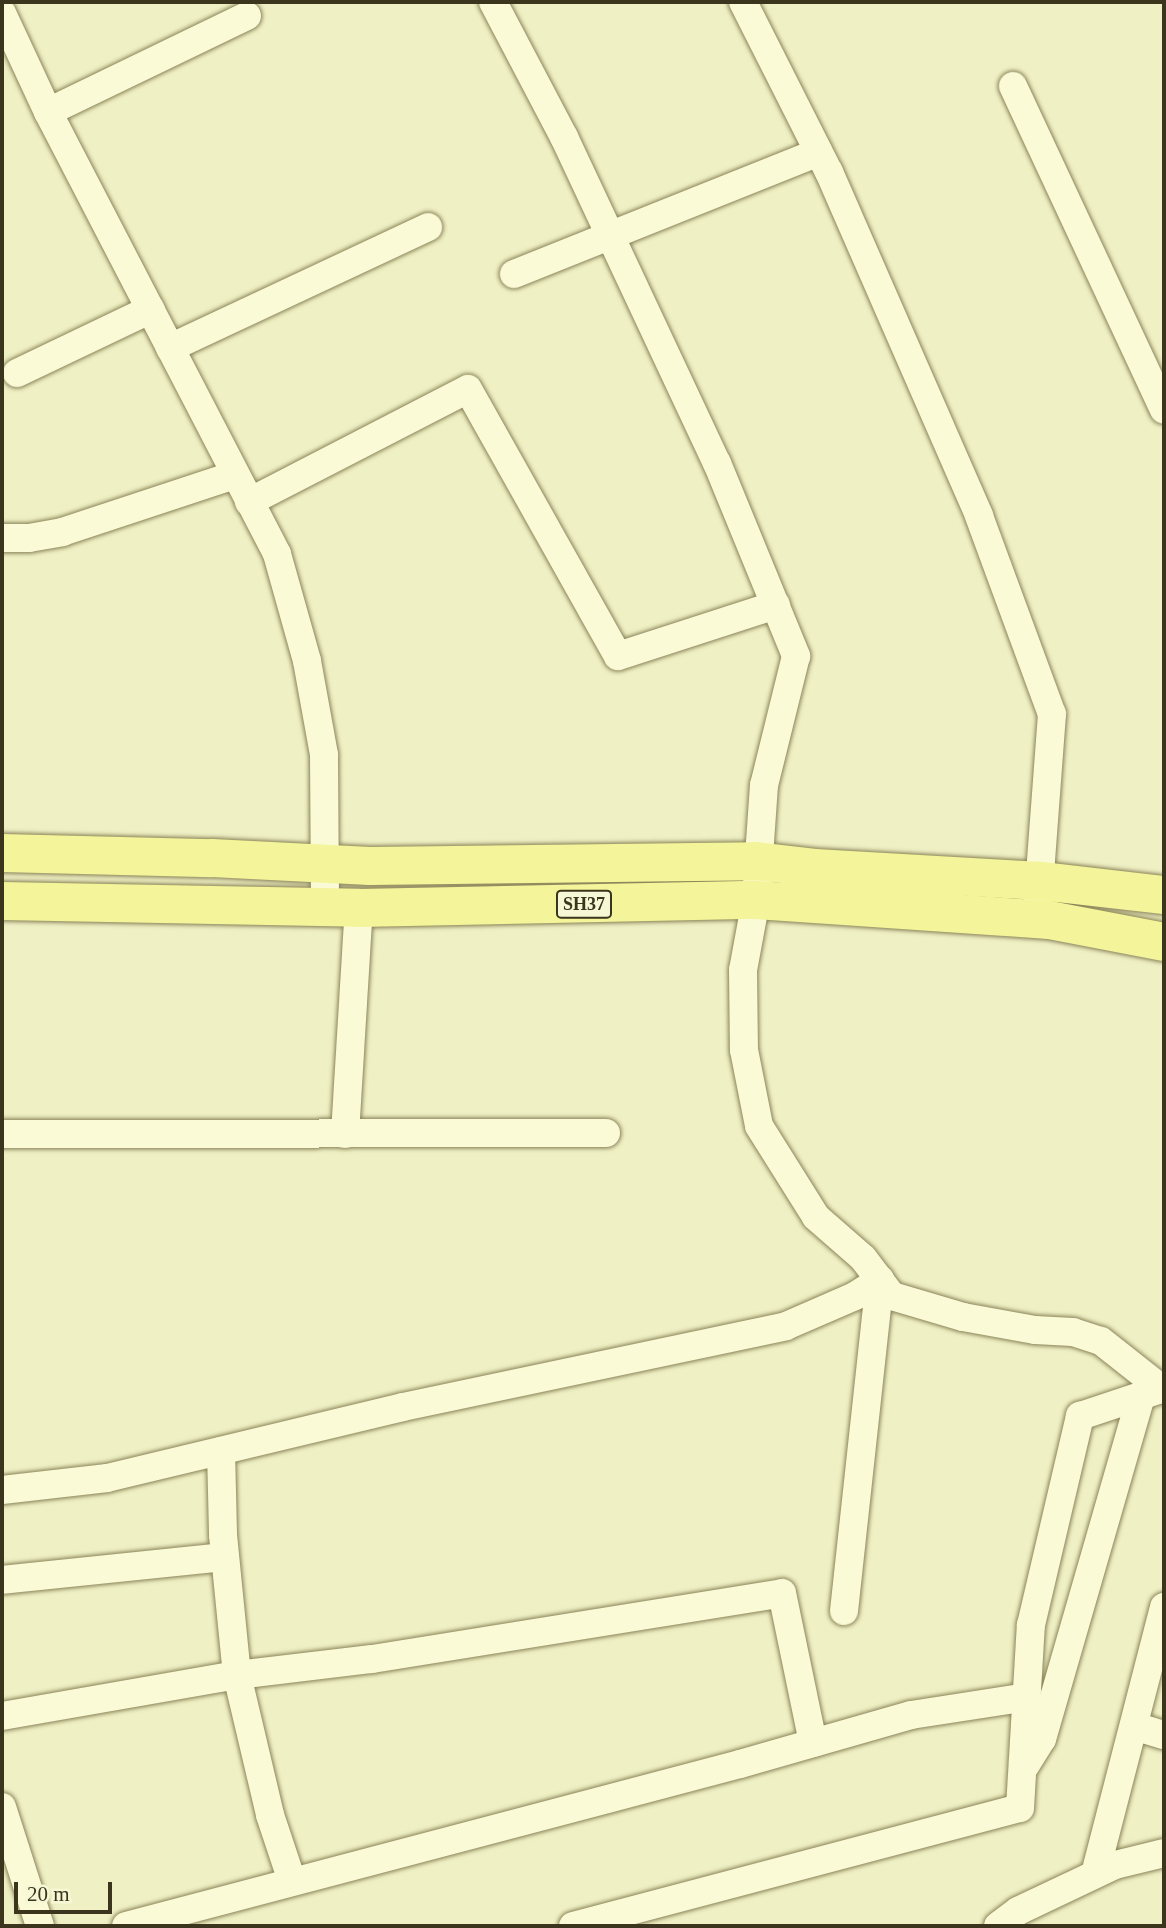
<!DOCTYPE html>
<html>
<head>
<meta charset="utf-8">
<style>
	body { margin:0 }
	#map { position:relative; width:1166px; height:1928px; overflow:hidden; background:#eff0c4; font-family:Georgia,serif }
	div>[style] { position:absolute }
	.roads { filter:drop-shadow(0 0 2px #8b8459) drop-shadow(0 0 2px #8b8459) }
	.street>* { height:28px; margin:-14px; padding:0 14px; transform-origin:14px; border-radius:14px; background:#fafad7 }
	.primary>* { height:38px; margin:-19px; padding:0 19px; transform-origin:19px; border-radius:19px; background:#f4f49a }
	span { translate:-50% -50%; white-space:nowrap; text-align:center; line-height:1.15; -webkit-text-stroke:6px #f6f7d4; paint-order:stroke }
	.shield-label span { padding:2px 5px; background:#f6f7d4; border:2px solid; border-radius:5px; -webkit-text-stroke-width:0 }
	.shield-label { font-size:18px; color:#3b351e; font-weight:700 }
	.frame { position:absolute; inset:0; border:4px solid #3b351e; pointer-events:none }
	.scale { position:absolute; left:14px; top:1882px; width:98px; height:32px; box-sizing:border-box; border:4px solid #3b351e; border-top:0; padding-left:9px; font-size:21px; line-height:24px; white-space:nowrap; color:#3b351e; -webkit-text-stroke:5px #f6f7d4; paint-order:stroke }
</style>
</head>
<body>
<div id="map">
	<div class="roads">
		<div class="street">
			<div style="left:493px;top:2px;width:153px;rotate:62.3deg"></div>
			<div style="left:564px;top:137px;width:360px;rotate:64.9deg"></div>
			<div style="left:717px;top:463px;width:209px;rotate:67.7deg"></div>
			<div style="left:796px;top:656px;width:133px;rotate:103.9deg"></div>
			<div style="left:764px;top:785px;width:115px;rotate:94deg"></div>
			<div style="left:756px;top:900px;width:71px;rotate:100.5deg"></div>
			<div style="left:743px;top:970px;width:80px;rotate:89.3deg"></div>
			<div style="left:744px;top:1050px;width:77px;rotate:78.8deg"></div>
			<div style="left:759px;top:1126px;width:107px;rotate:57.9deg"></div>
			<div style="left:816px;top:1217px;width:62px;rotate:41.1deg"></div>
			<div style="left:863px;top:1258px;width:48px;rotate:52.7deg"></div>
			<div style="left:892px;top:1296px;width:74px;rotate:16.5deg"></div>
			<div style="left:963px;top:1317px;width:73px;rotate:10.2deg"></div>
			<div style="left:1035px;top:1330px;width:38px;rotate:3deg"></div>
			<div style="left:1073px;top:1332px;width:29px;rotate:18deg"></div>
			<div style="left:1101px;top:1341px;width:78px;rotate:38.2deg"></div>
			<div style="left:743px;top:2px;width:191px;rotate:63.2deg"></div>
			<div style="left:829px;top:172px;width:375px;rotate:66.4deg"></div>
			<div style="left:979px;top:516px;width:211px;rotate:69.8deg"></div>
			<div style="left:1052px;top:714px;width:186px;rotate:94.3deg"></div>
			<div style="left:2px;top:13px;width:109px;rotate:65.1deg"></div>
			<div style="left:48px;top:112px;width:498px;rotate:62.6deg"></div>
			<div style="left:277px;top:554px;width:111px;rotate:74.3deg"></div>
			<div style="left:307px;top:661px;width:96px;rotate:79.7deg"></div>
			<div style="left:324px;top:755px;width:153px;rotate:89.6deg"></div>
			<div style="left:1013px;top:86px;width:357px;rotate:65deg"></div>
			<div style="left:48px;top:112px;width:221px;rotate:-25.8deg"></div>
			<div style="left:514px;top:274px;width:328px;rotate:-21.8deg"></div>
			<div style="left:170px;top:348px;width:285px;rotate:-25.1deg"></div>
			<div style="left:17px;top:373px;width:148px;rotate:-25.5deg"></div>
			<div style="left:249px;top:502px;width:246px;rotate:-27.3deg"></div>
			<div style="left:468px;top:389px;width:306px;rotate:60.7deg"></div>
			<div style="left:618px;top:656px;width:166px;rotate:-17.9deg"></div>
			<div style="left:2px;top:538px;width:27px"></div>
			<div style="left:29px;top:538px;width:34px;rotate:-10deg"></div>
			<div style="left:62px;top:532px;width:181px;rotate:-18.3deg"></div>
			<div style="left:2px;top:1134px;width:604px;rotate:-0.09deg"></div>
			<div style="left:345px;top:1134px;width:226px;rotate:-86.5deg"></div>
			<div style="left:221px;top:1451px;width:84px;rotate:88.6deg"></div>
			<div style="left:223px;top:1535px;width:141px;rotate:84.3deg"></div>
			<div style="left:237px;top:1675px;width:144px;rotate:76.7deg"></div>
			<div style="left:270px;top:1815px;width:70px;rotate:71.6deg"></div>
			<div style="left:2px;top:1490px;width:106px;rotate:-6.5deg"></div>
			<div style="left:107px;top:1478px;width:304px;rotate:-13.5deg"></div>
			<div style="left:403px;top:1407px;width:391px;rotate:-11.9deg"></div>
			<div style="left:786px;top:1326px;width:75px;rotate:-23.5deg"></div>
			<div style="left:855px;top:1296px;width:30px;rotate:-33deg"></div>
			<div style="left:2px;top:1580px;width:224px;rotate:-5.9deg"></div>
			<div style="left:844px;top:1611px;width:333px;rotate:-83.8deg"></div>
			<div style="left:2px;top:1716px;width:239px;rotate:-9.9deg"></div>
			<div style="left:237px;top:1675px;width:136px;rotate:-6.8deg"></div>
			<div style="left:372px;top:1659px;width:415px;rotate:-9.1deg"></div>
			<div style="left:782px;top:1593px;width:153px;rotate:78.3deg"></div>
			<div style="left:1134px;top:1726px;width:31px;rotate:17deg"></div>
			<div style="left:1025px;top:1766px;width:32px;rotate:-58deg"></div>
			<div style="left:1042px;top:1739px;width:357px;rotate:-73.9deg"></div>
			<div style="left:2px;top:1807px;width:125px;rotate:72.3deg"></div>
			<div style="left:1095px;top:1874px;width:276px;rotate:-75.5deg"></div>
			<div style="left:126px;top:1926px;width:635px;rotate:-14.78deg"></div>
			<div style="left:740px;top:1764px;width:178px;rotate:-16deg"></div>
			<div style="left:911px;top:1715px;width:117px;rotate:-8.8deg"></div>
			<div style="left:573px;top:1926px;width:462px;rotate:-14.8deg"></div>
			<div style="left:1020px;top:1808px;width:183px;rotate:-86.6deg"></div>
			<div style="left:1031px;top:1625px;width:215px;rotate:-76.8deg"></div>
			<div style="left:1080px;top:1416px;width:89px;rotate:-18.4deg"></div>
			<div style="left:998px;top:1926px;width:25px;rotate:-37deg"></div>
			<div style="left:1018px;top:1911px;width:107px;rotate:-25.4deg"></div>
			<div style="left:1115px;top:1865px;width:50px;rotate:-13.8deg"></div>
		</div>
		<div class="primary">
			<div style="left:2px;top:853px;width:210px;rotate:1.4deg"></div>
			<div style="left:212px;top:858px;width:158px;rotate:2.9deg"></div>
			<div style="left:370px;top:866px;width:386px;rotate:-0.7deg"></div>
			<div style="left:756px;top:861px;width:59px;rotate:6.8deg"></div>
			<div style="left:815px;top:868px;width:226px;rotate:3.3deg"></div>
			<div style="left:1041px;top:881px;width:124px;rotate:6.5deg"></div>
			<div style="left:2px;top:901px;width:357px;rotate:1.1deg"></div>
			<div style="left:359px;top:908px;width:397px;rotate:-1.2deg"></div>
			<div style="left:756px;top:900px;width:294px;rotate:3.9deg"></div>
			<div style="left:1049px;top:920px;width:117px;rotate:10.8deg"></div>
		</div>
	</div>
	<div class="shield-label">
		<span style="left:584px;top:904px">SH37</span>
	</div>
	<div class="frame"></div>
	<div class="scale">20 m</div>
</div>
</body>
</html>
